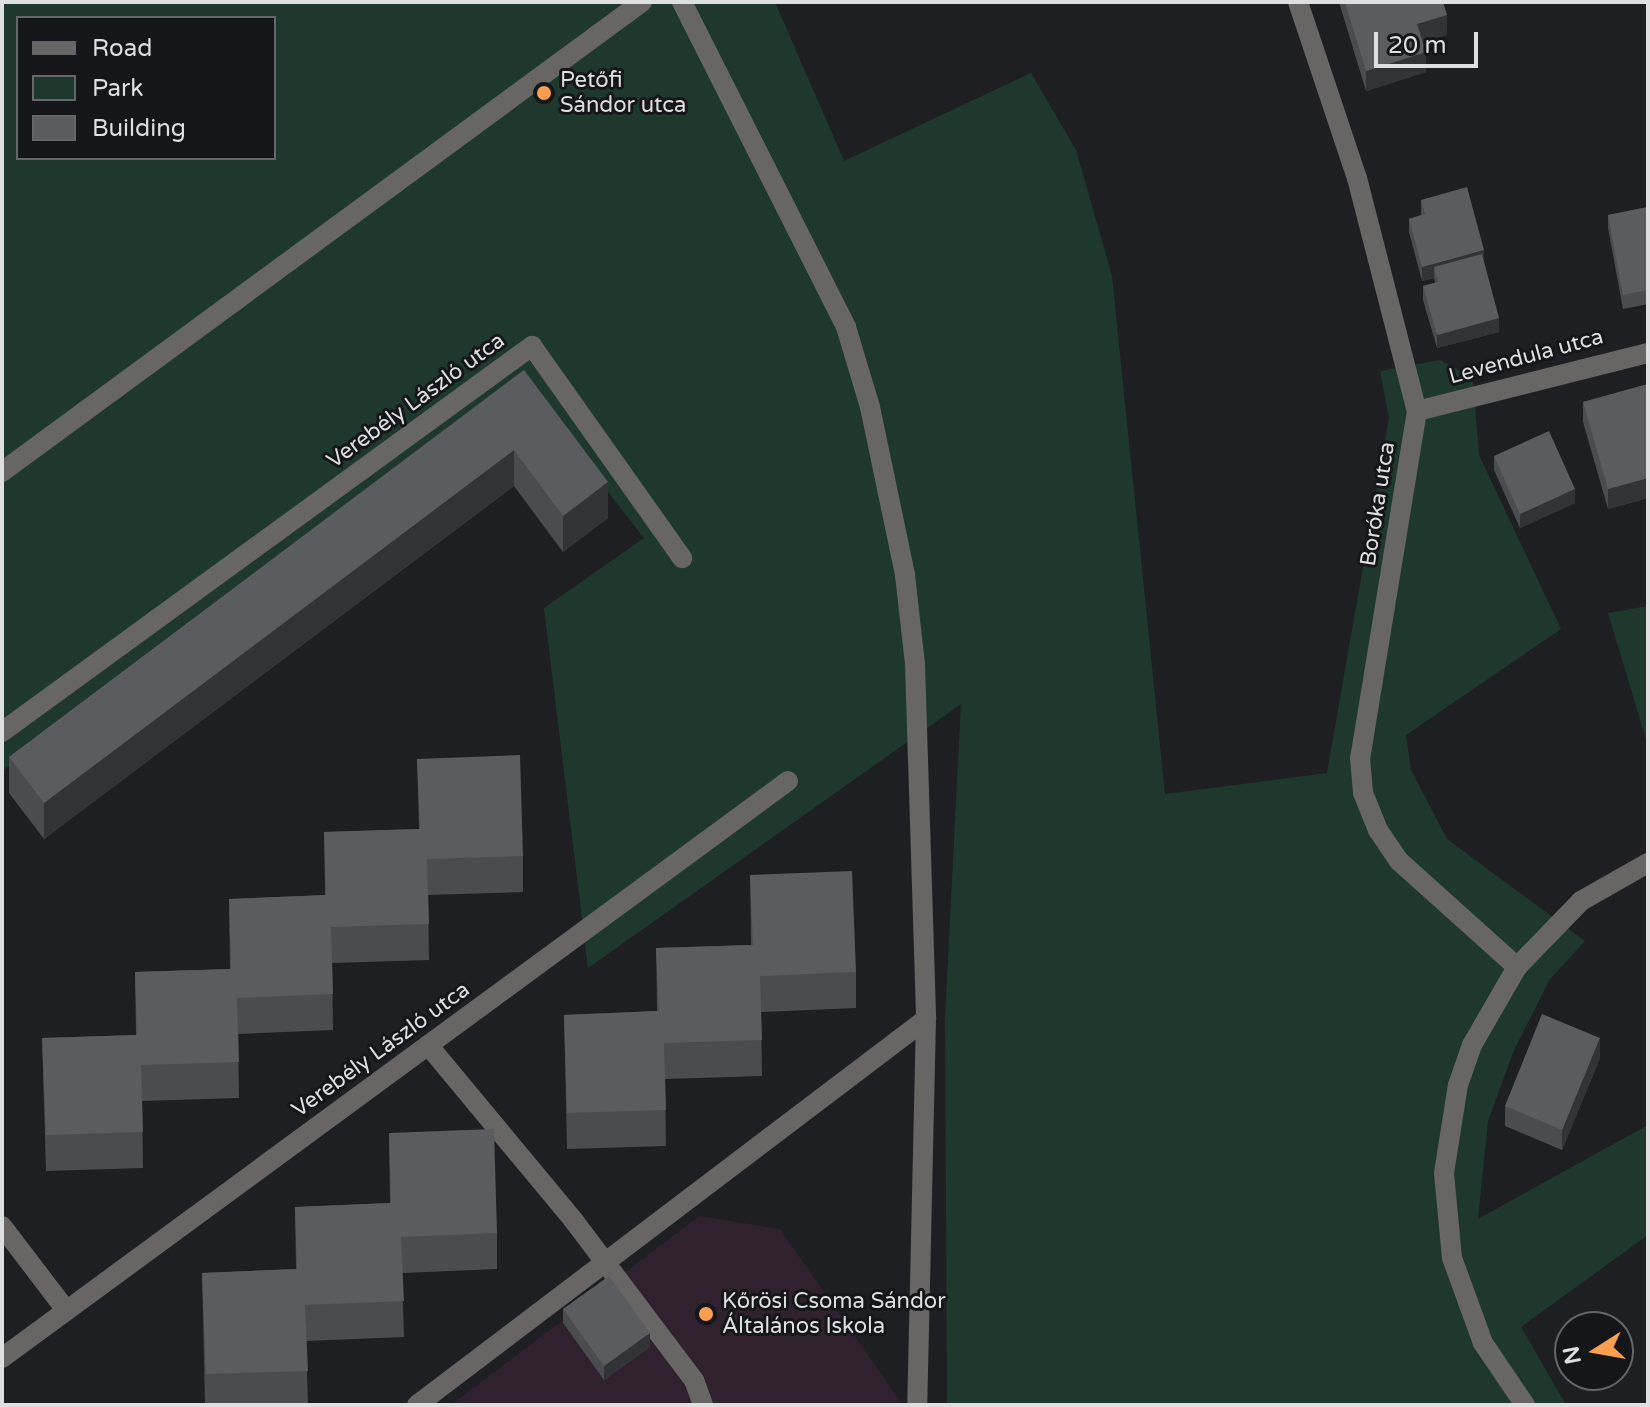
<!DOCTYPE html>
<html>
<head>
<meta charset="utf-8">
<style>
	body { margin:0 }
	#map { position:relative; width:1650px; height:1407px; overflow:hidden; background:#1e1f22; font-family:"Varela Round",sans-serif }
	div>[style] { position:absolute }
	.education>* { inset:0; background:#2f212e }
	.green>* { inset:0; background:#1f382d }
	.minor>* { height:20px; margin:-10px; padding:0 10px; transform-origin:10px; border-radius:10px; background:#676665 }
	.wall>* { inset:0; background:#4a4c4f }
	.shaded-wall>* { inset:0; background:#323336 }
	.building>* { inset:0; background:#5a5c5f }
	.dots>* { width:22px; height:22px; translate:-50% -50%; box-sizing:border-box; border:4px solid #151619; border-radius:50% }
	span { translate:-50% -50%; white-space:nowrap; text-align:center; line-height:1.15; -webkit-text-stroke:6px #151619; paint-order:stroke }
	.poi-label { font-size:22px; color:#dedfe0 }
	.left { translate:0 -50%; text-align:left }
	.street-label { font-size:22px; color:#dedfe0 }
	.frame { position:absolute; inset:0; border:4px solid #dedfe0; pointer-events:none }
	.legend { position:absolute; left:16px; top:16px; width:260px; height:144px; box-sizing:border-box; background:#151619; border:2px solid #656669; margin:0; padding:10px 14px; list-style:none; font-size:24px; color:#dedfe0 }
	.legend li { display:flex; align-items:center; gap:16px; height:40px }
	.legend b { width:40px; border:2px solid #656669 }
	.north { position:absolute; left:1554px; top:1311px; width:80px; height:80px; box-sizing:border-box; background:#151619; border:2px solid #656669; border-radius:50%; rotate:259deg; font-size:22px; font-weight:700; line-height:32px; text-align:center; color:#dedfe0 }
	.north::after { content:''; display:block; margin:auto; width:28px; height:36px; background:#fa9f50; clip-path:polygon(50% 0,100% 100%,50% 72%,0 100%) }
	.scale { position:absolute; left:1374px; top:32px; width:104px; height:36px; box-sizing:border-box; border:4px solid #dedfe0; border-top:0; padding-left:10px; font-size:24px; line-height:28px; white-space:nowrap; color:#dedfe0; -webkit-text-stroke:6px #151619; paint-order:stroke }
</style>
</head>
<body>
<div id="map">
	<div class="education">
		<div style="clip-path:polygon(699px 1216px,780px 1229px,903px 1405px,451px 1405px)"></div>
	</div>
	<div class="green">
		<div style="clip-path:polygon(evenodd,2px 2px,775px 2px,844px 161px,1031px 73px,1076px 150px,1112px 276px,1165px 794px,1327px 773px,1389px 418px,1380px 371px,1440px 360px,1473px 378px,1479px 455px,1561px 629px,1406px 735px,1411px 770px,1447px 839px,1585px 941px,1550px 979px,1514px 1050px,1488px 1121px,1478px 1219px,1648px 1125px,1648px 1235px,1521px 1327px,1566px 1405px,947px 1405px,945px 1017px,961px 704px,588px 968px,544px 608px,644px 538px,528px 390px,2px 771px,2px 2px,18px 18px,274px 18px,274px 158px,18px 158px,18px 18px)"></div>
		<div style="clip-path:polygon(1648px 606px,1648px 746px,1608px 613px)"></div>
	</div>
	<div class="minor">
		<div style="left:682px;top:2px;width:364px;rotate:63.2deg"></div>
		<div style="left:846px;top:327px;width:84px;rotate:73.3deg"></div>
		<div style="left:870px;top:407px;width:172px;rotate:78.2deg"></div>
		<div style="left:905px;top:575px;width:90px;rotate:83.6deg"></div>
		<div style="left:915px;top:664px;width:355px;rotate:88.2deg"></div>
		<div style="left:926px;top:1019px;width:386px;rotate:91.3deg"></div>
		<div style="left:1298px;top:2px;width:186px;rotate:71.5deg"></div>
		<div style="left:1357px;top:178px;width:241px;rotate:75.6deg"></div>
		<div style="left:1417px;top:411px;width:352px;rotate:99.3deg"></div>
		<div style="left:1360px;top:758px;width:35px;rotate:85deg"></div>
		<div style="left:1363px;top:793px;width:40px;rotate:68deg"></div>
		<div style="left:1378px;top:830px;width:37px;rotate:56deg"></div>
		<div style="left:1399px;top:861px;width:159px;rotate:41.9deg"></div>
		<div style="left:1417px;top:411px;width:238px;rotate:-14.1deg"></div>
		<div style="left:2px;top:472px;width:794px;rotate:-36.29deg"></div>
		<div style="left:2px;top:732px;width:656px;rotate:-36.07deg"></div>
		<div style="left:532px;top:346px;width:260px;rotate:54.7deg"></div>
		<div style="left:428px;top:1045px;width:229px;rotate:50.3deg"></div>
		<div style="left:574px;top:1221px;width:199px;rotate:53deg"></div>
		<div style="left:694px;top:1380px;width:27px;rotate:70deg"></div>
		<div style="left:2px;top:1226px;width:106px;rotate:52.7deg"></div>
		<div style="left:2px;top:1358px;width:975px;rotate:-36.28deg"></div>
		<div style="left:417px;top:1405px;width:639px;rotate:-37.17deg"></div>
		<div style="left:1525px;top:1405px;width:75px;rotate:-124.1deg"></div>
		<div style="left:1483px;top:1343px;width:90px;rotate:-110deg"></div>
		<div style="left:1452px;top:1258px;width:85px;rotate:-95.4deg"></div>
		<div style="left:1444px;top:1173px;width:89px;rotate:-81deg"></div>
		<div style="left:1458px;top:1085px;width:42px;rotate:-70.7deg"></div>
		<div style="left:1472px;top:1045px;width:90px;rotate:-60deg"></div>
		<div style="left:1517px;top:967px;width:92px;rotate:-45.9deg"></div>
		<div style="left:1581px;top:901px;width:77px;rotate:-29.6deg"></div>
	</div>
	<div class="wall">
		<div style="clip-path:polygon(1339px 2px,1443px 2px,1447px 35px,1423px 42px,1426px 72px,1366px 91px)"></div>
		<div style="clip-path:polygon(1421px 200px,1484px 264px,1499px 332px,1437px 348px,1423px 300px,1423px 286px,1435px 283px,1434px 278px,1422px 281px,1409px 232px,1409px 219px,1421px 215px)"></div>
		<div style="clip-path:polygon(1648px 207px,1648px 304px,1623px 309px,1608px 228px,1608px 215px)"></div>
		<div style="clip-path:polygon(524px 370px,608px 518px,563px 552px,514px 486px,44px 839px,9px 793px,9px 757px)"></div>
		<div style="clip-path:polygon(1648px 384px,1648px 498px,1608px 509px,1583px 422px,1583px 402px)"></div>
		<div style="clip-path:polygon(1494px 456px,1575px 503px,1520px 528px,1494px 470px)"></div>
		<div style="clip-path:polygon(417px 759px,523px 856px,523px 892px,428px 895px,429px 960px,332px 963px,333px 1030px,238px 1034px,239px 1098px,142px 1101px,143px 1168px,46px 1171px,42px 1038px,136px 1035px,135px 972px,230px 969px,229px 899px,325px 895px,324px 832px,419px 829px)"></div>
		<div style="clip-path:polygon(750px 875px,856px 972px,856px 1008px,761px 1012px,762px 1076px,665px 1079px,666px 1146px,567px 1149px,564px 1015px,657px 1011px,656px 948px,751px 945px)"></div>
		<div style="clip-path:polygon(1600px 1058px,1562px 1150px,1505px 1126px,1505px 1106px)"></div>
		<div style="clip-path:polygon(389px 1133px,497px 1233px,497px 1269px,402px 1273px,404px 1337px,306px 1341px,308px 1405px,205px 1405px,202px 1273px,296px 1269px,295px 1207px,390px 1203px)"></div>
		<div style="clip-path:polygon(563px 1309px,650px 1347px,604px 1380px,563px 1323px)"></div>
	</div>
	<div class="shaded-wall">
		<div style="clip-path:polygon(1447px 15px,1447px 35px,1417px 44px,1417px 24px)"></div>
		<div style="clip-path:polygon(1426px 52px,1426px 72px,1366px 91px,1366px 71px)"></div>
		<div style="clip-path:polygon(1484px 250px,1484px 264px,1434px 267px,1434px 278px,1422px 281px,1422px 267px)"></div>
		<div style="clip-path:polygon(1499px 318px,1499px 332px,1437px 348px,1437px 335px)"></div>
		<div style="clip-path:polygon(514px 450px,514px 486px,44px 839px,44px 803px)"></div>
		<div style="clip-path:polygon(1648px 478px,1648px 498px,1608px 509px,1608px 489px)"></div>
		<div style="clip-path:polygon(608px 482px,608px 518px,563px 552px,563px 516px)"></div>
		<div style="clip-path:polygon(1575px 489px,1575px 503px,1520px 528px,1520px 514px)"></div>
		<div style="clip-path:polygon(1600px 1038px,1600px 1058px,1562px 1150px,1562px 1130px)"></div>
		<div style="clip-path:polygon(650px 1333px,650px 1347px,604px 1380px,604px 1366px)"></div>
	</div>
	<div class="building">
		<div style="clip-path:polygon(1345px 2px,1443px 2px,1447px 15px,1417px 24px,1426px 52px,1366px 71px)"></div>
		<div style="clip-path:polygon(1467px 187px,1484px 250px,1422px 267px,1409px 219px,1425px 214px,1421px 200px)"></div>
		<div style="clip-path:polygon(1648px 207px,1648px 290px,1623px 295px,1608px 215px)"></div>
		<div style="clip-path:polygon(1482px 254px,1499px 318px,1437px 335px,1423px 286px,1438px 282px,1434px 267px)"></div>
		<div style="clip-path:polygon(524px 370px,608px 482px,563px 516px,514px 450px,44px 803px,9px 757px)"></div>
		<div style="clip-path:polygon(1648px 384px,1648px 478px,1608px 489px,1583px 402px)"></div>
		<div style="clip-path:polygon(1549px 431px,1575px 489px,1520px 514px,1494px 456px)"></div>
		<div style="clip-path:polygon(520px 755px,523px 856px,427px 859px,429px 924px,331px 927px,333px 994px,237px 998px,239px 1062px,141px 1065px,143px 1132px,46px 1135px,42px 1038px,137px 1035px,135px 972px,231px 969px,229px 899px,326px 895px,324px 832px,420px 829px,417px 759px)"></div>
		<div style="clip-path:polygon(852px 871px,856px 972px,760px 976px,762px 1040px,664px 1043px,666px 1110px,567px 1113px,564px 1015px,659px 1011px,656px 948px,753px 945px,750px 875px)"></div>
		<div style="clip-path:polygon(1542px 1014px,1600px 1038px,1562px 1130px,1505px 1106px)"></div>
		<div style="clip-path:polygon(494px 1129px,497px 1233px,401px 1237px,404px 1301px,305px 1305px,308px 1371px,206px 1374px,202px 1273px,297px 1269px,295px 1207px,391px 1203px,389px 1133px)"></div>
		<div style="clip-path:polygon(609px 1276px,650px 1333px,604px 1366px,563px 1309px)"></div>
	</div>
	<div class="dots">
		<div style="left:544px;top:93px;background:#fa9f50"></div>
		<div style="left:706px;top:1314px;background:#fa9f50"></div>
	</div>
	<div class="poi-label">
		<span class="left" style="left:560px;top:93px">Petőfi<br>Sándor utca</span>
		<span class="left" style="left:722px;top:1314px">Kőrösi Csoma Sándor<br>Általános Iskola</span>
	</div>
	<div class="street-label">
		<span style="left:1526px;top:357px;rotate:-15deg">Levendula utca</span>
		<span style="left:416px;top:401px;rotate:-36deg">Verebély László utca</span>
		<span style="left:1378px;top:504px;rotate:-81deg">Boróka utca</span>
		<span style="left:381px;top:1050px;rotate:-36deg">Verebély László utca</span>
	</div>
	<div class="frame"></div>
	<ul class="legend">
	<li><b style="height:10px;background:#676665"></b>Road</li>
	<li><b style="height:22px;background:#1f382d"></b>Park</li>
	<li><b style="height:22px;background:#5a5c5f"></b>Building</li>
	</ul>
	<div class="north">N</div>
	<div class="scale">20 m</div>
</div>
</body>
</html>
